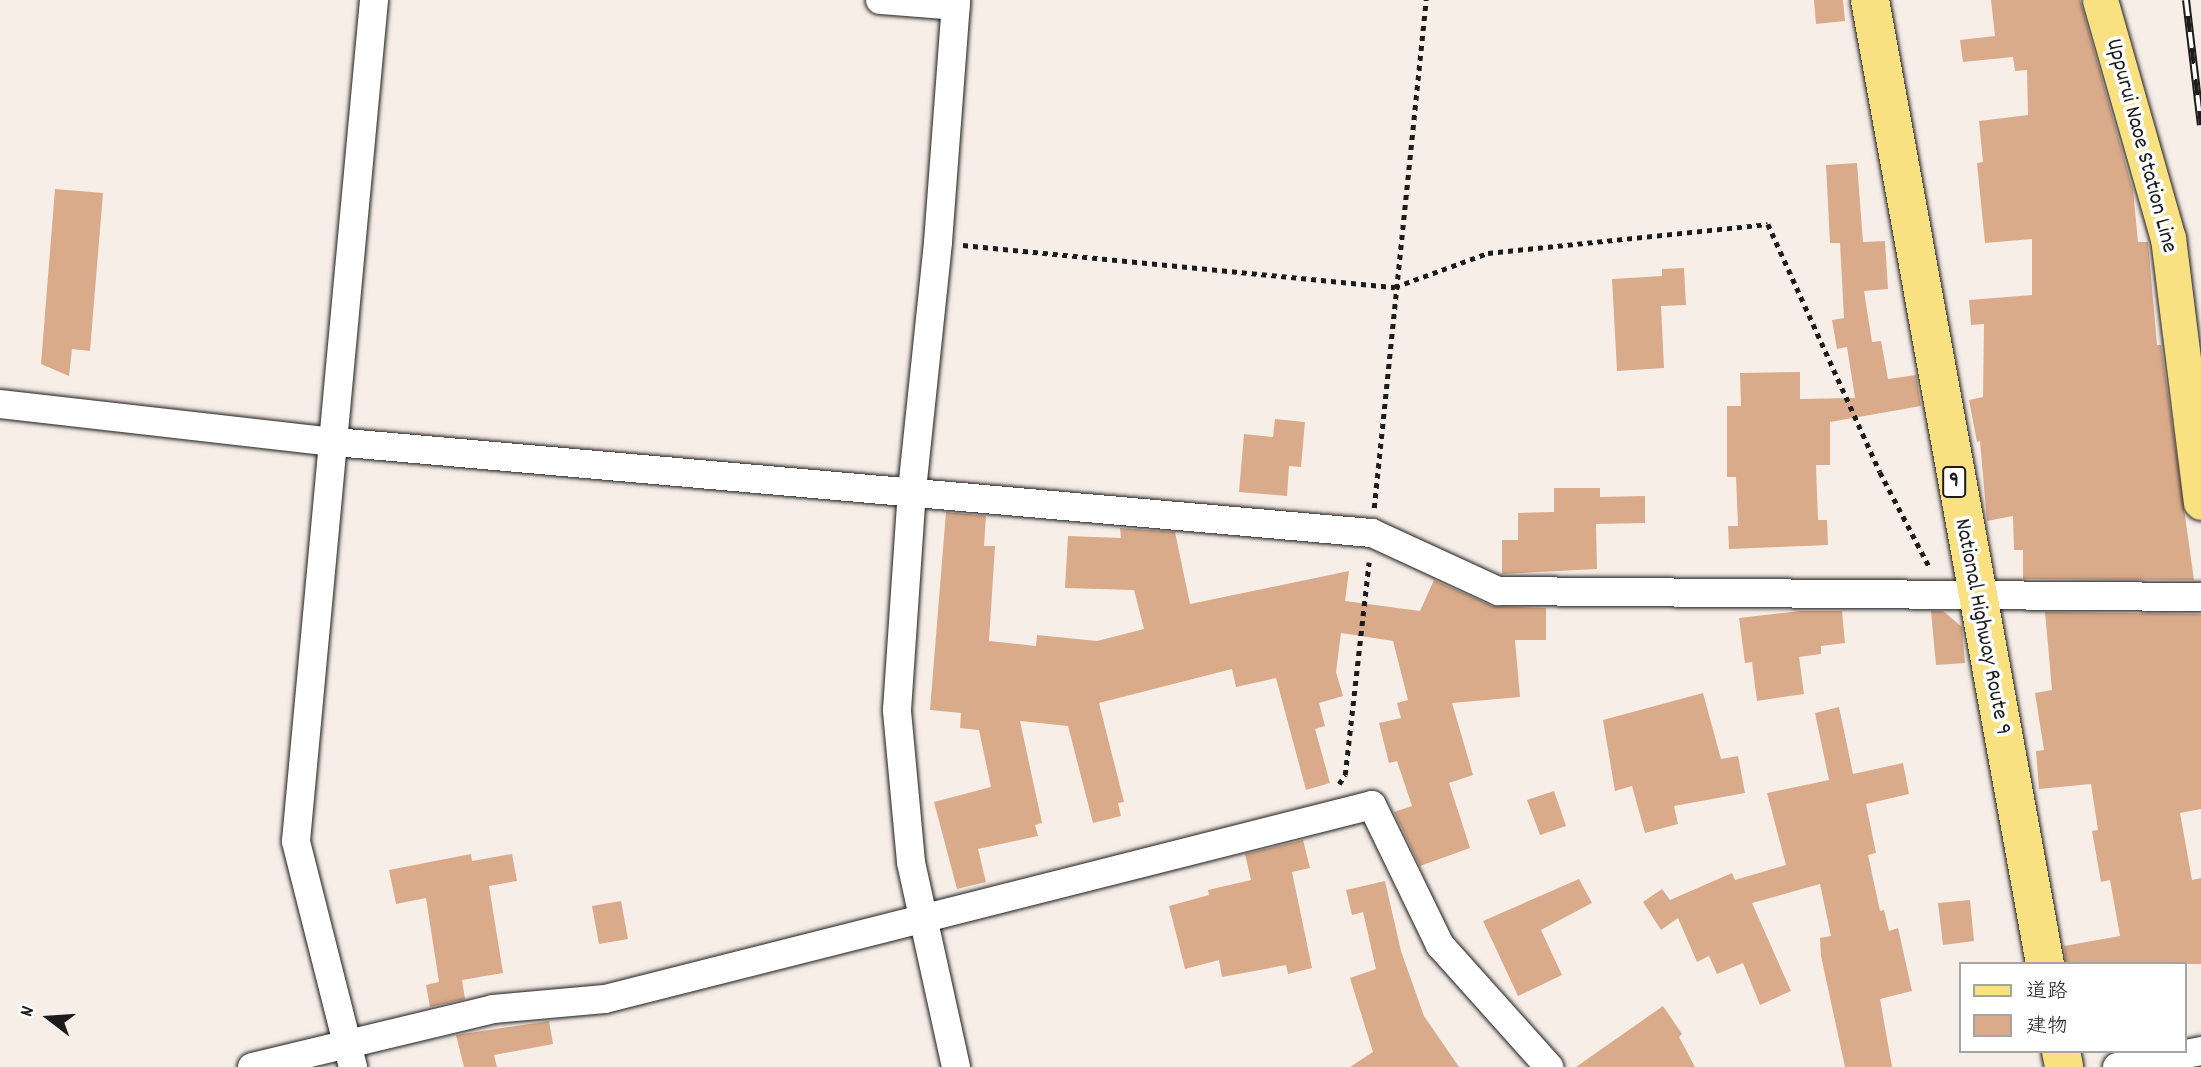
<!DOCTYPE html>
<html>
<head>
<meta charset="utf-8">
<style>
	body { margin:0 }
	#map { position:relative; width:2201px; height:1067px; overflow:hidden; background:#f8eee8; font-family:Dekko,"Klee One",sans-serif }
	div>[style] { position:absolute }
	.building>* { inset:0; background:#daab8b }
	.path>* { height:4.5px; margin-top:-2.25px; transform-origin:0; background:repeating-linear-gradient(90deg,#1c1c1c 0 5px,transparent 0 10px) }
	.roads { filter:drop-shadow(0 0 2px #1c1c1c) drop-shadow(0 0 2px #1c1c1c) }
	.minor>* { height:28px; margin:-14px; padding:0 14px; transform-origin:14px; border-radius:14px; background:#fff }
	.major>* { height:35px; margin:-17.5px; padding:0 17.5px; transform-origin:17.5px; border-radius:17.5px; background:#f9e181 }
	.highway>* { height:38px; margin:-19px; padding:0 19px; transform-origin:19px; border-radius:19px; background:#f9e181 }
	.rail>* { height:8px; margin-top:-4px; transform-origin:0; background:repeating-linear-gradient(90deg,#fff 0 16px,#1c1c1c 0 32px); box-sizing:border-box; border-block:2px solid #1c1c1c }
	span { translate:-50% -50%; white-space:nowrap; text-align:center; line-height:1.15; -webkit-text-stroke:7px #fff; paint-order:stroke }
	.shield-label span { padding:2px 5px; background:#fff; border:2px solid; border-radius:5px; -webkit-text-stroke-width:0 }
	.shield-label { font-size:21px; color:#1c1c1c; font-weight:700 }
	.street-label { font-size:23px; color:#1c1c1c }
	.legend { position:absolute; left:1959px; top:962px; width:228px; height:91px; box-sizing:border-box; background:#fff; border:2px solid #a4a4a4; margin:0; padding:9px 12px; list-style:none; font-size:21px; color:#1c1c1c }
	.legend li { display:flex; align-items:center; gap:14px; height:35px }
	.legend b { width:35px; border:2px solid #a4a4a4 }
	.north { position:absolute; left:14px; top:983px; width:70px; height:70px; -webkit-text-stroke:5px #fff; paint-order:stroke; rotate:287deg; font-size:19px; font-weight:700; line-height:28px; text-align:center; color:#1c1c1c }
	.north::after { content:''; display:block; margin:auto; width:24px; height:32px; background:#1c1c1c; clip-path:polygon(50% 0,100% 100%,50% 72%,0 100%) }
</style>
</head>
<body>
<div id="map">
	<div class="building">
		<div style="clip-path:polygon(1814px 0,1843px 0,1845px 21px,1816px 24px)"></div>
		<div style="clip-path:polygon(1991px 0,2080px 0,2133px 190px,2138px 242px,2148px 242px,2157px 345px,2161px 345px,2194px 580px,2023px 579px,2023px 550px,2014px 550px,2013px 516px,1987px 521px,1980px 441px,1977px 442px,1969px 400px,1983px 397px,1984px 324px,1971px 325px,1969px 300px,2032px 295px,2032px 239px,1985px 243px,1977px 163px,1983px 162px,1979px 121px,2028px 115px,2027px 70px,2015px 71px,2013px 57px,1963px 62px,1960px 40px,1995px 36px)"></div>
		<div style="clip-path:polygon(1857px 163px,1863px 242px,1885px 241px,1888px 289px,1864px 291px,1872px 342px,1881px 341px,1888px 379px,1916px 375px,1921px 406px,1830px 422px,1830px 465px,1816px 465px,1818px 520px,1827px 520px,1828px 545px,1729px 549px,1728px 526px,1738px 526px,1736px 477px,1727px 477px,1727px 406px,1741px 406px,1740px 373px,1800px 372px,1800px 399px,1855px 398px,1847px 347px,1837px 349px,1832px 320px,1844px 318px,1840px 243px,1830px 243px,1826px 165px)"></div>
		<div style="clip-path:polygon(55px 189px,103px 193px,90px 351px,72px 349px,69px 376px,41px 364px)"></div>
		<div style="clip-path:polygon(1684px 268px,1686px 305px,1661px 306px,1664px 368px,1617px 371px,1612px 279px,1662px 276px,1662px 269px)"></div>
		<div style="clip-path:polygon(1275px 419px,1305px 422px,1301px 467px,1289px 466px,1287px 496px,1239px 492px,1244px 434px,1273px 437px)"></div>
		<div style="clip-path:polygon(1554px 488px,1600px 488px,1600px 497px,1645px 496px,1645px 523px,1596px 524px,1597px 569px,1502px 574px,1502px 540px,1518px 540px,1518px 513px,1554px 512px)"></div>
		<div style="clip-path:polygon(946px 512px,986px 516px,984px 546px,995px 546px,989px 641px,1036px 646px,1037px 635px,1097px 641px,1144px 629px,1134px 590px,1065px 588px,1068px 536px,1121px 538px,1120px 528px,1175px 532px,1190px 604px,1349px 571px,1345px 601px,1420px 611px,1434px 580px,1492px 606px,1546px 608px,1546px 640px,1515px 640px,1520px 697px,1452px 703px,1473px 775px,1449px 783px,1470px 848px,1420px 866px,1394px 812px,1412px 806px,1397px 761px,1389px 763px,1379px 723px,1401px 718px,1397px 703px,1408px 700px,1393px 641px,1341px 633px,1336px 672px,1343px 696px,1319px 703px,1325px 726px,1315px 729px,1330px 783px,1306px 790px,1276px 678px,1236px 687px,1232px 669px,1099px 703px,1124px 802px,1118px 803px,1121px 816px,1093px 823px,1068px 726px,1020px 721px,1042px 823px,1035px 825px,1038px 836px,978px 849px,986px 882px,957px 889px,934px 802px,991px 787px,979px 730px,960px 728px,961px 713px,930px 710px)"></div>
		<div style="clip-path:polygon(1801px 611px,1842px 611px,1845px 643px,1821px 646px,1821px 654px,1799px 657px,1804px 694px,1757px 701px,1752px 662px,1745px 663px,1739px 618px)"></div>
		<div style="clip-path:polygon(1931px 611px,1943px 611px,1962px 627px,1965px 663px,1936px 665px)"></div>
		<div style="clip-path:polygon(2045px 612px,2201px 614px,2201px 809px,2180px 813px,2192px 880px,2201px 878px,2201px 964px,2066px 964px,2064px 946px,2120px 936px,2110px 880px,2101px 882px,2092px 831px,2098px 830px,2091px 784px,2039px 789px,2036px 751px,2044px 750px,2035px 693px,2052px 690px)"></div>
		<div style="clip-path:polygon(1703px 693px,1721px 759px,1738px 756px,1745px 793px,1674px 806px,1678px 824px,1645px 833px,1632px 786px,1615px 791px,1603px 720px)"></div>
		<div style="clip-path:polygon(1839px 707px,1853px 774px,1903px 763px,1909px 794px,1866px 804px,1876px 853px,1868px 855px,1880px 911px,1884px 910px,1889px 931px,1898px 928px,1912px 991px,1880px 999px,1892px 1067px,1845px 1067px,1821px 956px,1820px 938px,1831px 936px,1820px 884px,1752px 903px,1791px 991px,1760px 1005px,1743px 963px,1717px 974px,1709px 956px,1697px 962px,1678px 918px,1661px 930px,1643px 902px,1662px 889px,1670px 900px,1732px 873px,1735px 880px,1786px 865px,1767px 793px,1829px 780px,1815px 713px)"></div>
		<div style="clip-path:polygon(1554px 791px,1566px 826px,1540px 835px,1527px 800px)"></div>
		<div style="clip-path:polygon(1303px 840px,1310px 868px,1292px 872px,1312px 968px,1288px 974px,1286px 965px,1222px 977px,1219px 960px,1185px 969px,1169px 906px,1209px 895px,1208px 890px,1251px 880px,1245px 854px)"></div>
		<div style="clip-path:polygon(471px 854px,472px 861px,512px 854px,517px 881px,489px 886px,503px 973px,462px 980px,465px 999px,430px 1007px,426px 985px,439px 982px,426px 898px,396px 904px,389px 870px)"></div>
		<div style="clip-path:polygon(1579px 879px,1592px 903px,1541px 930px,1562px 975px,1518px 996px,1483px 921px)"></div>
		<div style="clip-path:polygon(1385px 881px,1401px 951px,1424px 1016px,1459px 1067px,1350px 1067px,1373px 1052px,1350px 978px,1376px 969px,1363px 912px,1352px 915px,1346px 890px)"></div>
		<div style="clip-path:polygon(1970px 900px,1974px 941px,1943px 945px,1938px 903px)"></div>
		<div style="clip-path:polygon(621px 901px,628px 939px,599px 944px,592px 906px)"></div>
		<div style="clip-path:polygon(1663px 1006px,1682px 1034px,1679px 1037px,1695px 1067px,1576px 1067px)"></div>
		<div style="clip-path:polygon(549px 1021px,553px 1044px,494px 1055px,497px 1067px,464px 1067px,456px 1035px)"></div>
	</div>
	<div class="path">
		<div style="left:963px;top:245px;width:434px;rotate:5.6deg"></div>
		<div style="left:1395px;top:287px;width:99px;rotate:-20.1deg"></div>
		<div style="left:1488px;top:253px;width:281px;rotate:-5.9deg"></div>
		<div style="left:1768px;top:224px;width:272px;rotate:65.7deg"></div>
		<div style="left:1880px;top:472px;width:108px;rotate:62.5deg"></div>
		<div style="left:1374px;top:508px;width:511px;rotate:-84.16deg"></div>
		<div style="left:1339px;top:784px;width:11px;rotate:-56deg"></div>
		<div style="left:1345px;top:775px;width:214px;rotate:-83.6deg"></div>
	</div>
	<div class="roads">
		<div class="minor">
			<div style="left:880px;top:0;width:76px;rotate:4.5deg"></div>
			<div style="left:0;top:404px;width:337px;rotate:6.5deg"></div>
			<div style="left:335px;top:442px;width:1041px;rotate:5.02deg"></div>
			<div style="left:1372px;top:533px;width:139px;rotate:24.7deg"></div>
			<div style="left:1498px;top:591px;width:703px;rotate:0.49deg"></div>
			<div style="left:252px;top:1067px;width:248px;rotate:-13.5deg"></div>
			<div style="left:493px;top:1009px;width:112px;rotate:-5.1deg"></div>
			<div style="left:605px;top:999px;width:791px;rotate:-14.19deg"></div>
			<div style="left:1372px;top:805px;width:156px;rotate:64.1deg"></div>
			<div style="left:1440px;top:945px;width:164px;rotate:48.2deg"></div>
			<div style="left:353px;top:1067px;width:233px;rotate:-104.2deg"></div>
			<div style="left:296px;top:841px;width:845px;rotate:-84.7deg"></div>
			<div style="left:956px;top:1067px;width:210px;rotate:-102.4deg"></div>
			<div style="left:911px;top:862px;width:153px;rotate:-95.3deg"></div>
			<div style="left:897px;top:710px;width:221px;rotate:-86.1deg"></div>
			<div style="left:912px;top:490px;width:249px;rotate:-84deg"></div>
			<div style="left:938px;top:242px;width:243px;rotate:-85.7deg"></div>
			<div style="left:2117px;top:1067px;width:86px;rotate:-10.8deg"></div>
		</div>
		<div class="major">
			<div style="left:2100px;top:0;width:248px;rotate:74.1deg"></div>
			<div style="left:2168px;top:238px;width:266px;rotate:82.9deg"></div>
		</div>
		<div class="highway">
			<div style="left:1870px;top:0;width:980px;rotate:79.71deg"></div>
			<div style="left:2061px;top:1051px;width:16px;rotate:79deg"></div>
		</div>
	</div>
	<div class="rail">
		<div style="left:2186px;top:0;width:126px;rotate:83.2deg"></div>
	</div>
	<div class="shield-label">
		<span style="left:1954px;top:482px">9</span>
	</div>
	<div class="street-label">
		<span style="left:2140px;top:146px;rotate:75deg">Uppurui Naoe Station Line</span>
		<span style="left:1981px;top:627px;rotate:79deg">National Highway Route 9</span>
	</div>
	<ul class="legend">
	<li><b style="height:9px;background:#f9e181"></b>道路</li>
	<li><b style="height:19px;background:#daab8b"></b>建物</li>
	</ul>
	<div class="north">N</div>
</div>
</body>
</html>
